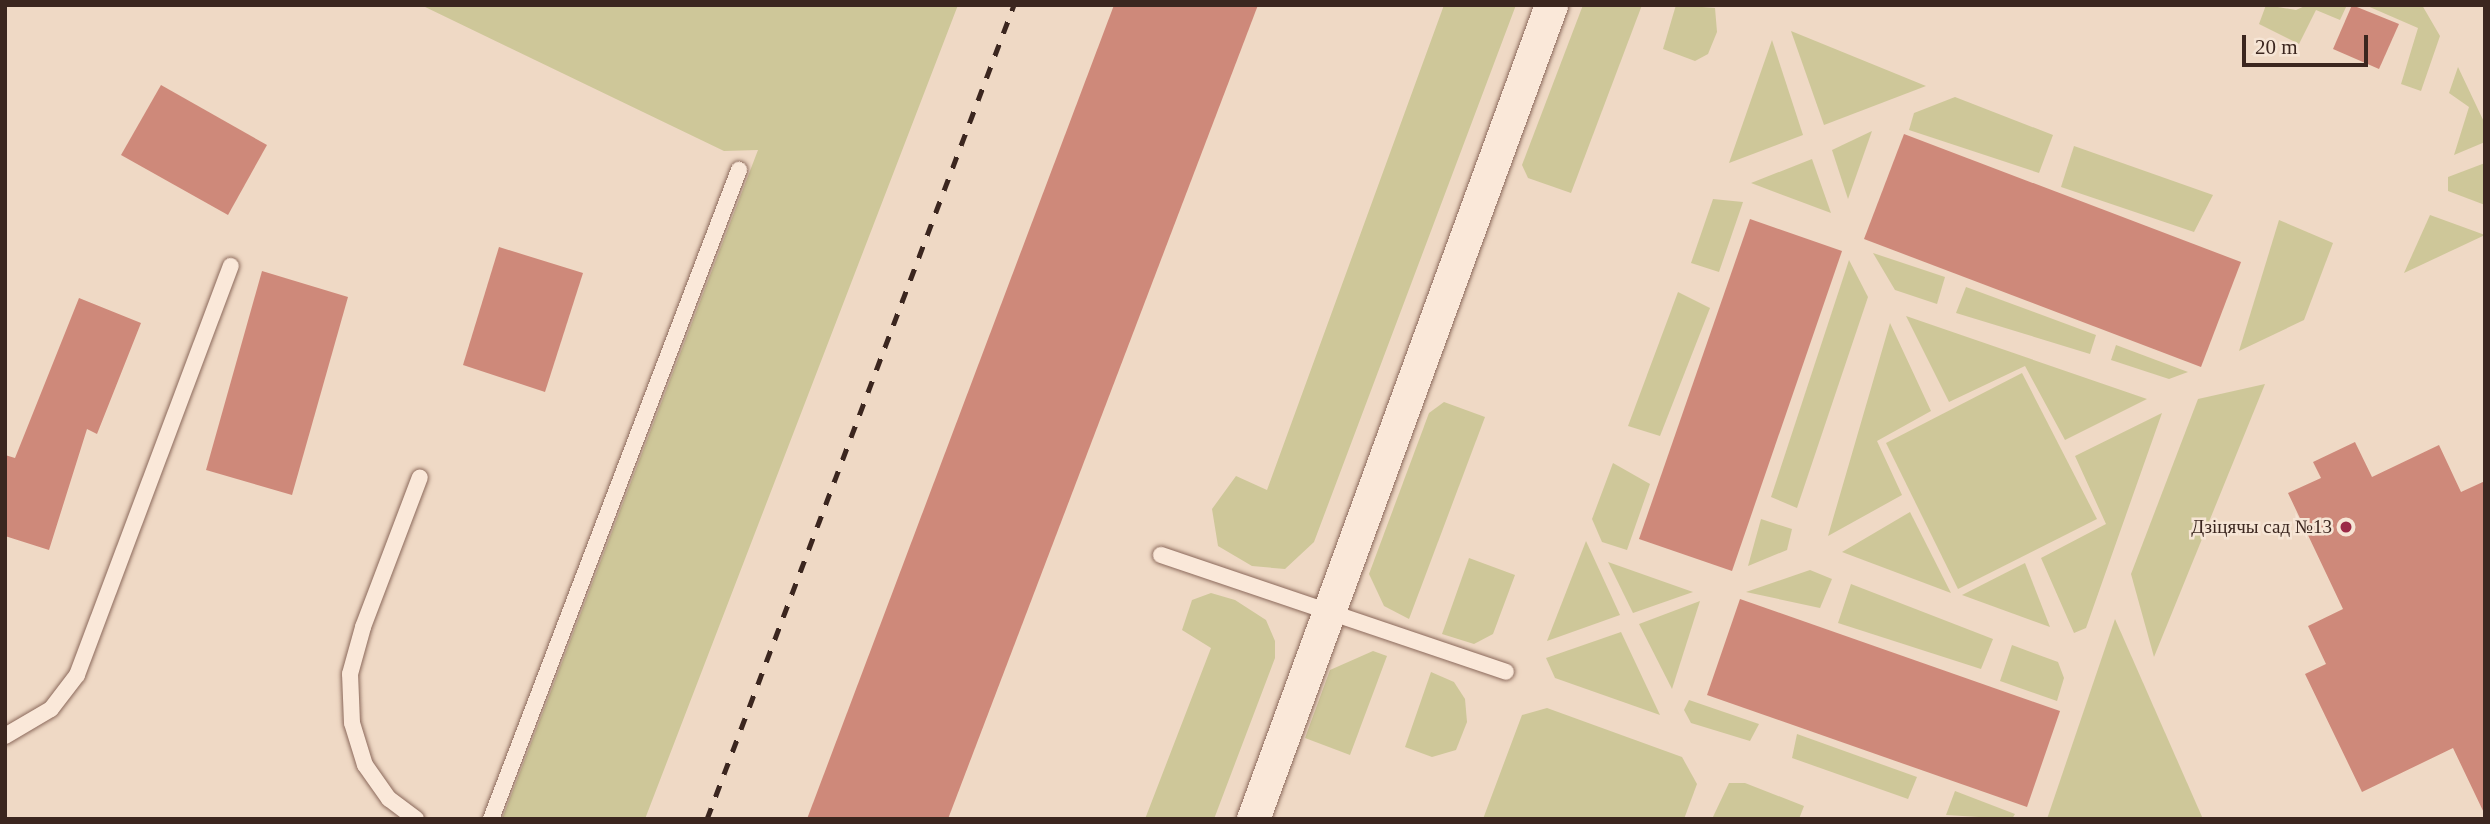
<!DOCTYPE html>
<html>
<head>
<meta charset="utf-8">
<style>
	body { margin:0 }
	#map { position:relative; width:2490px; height:824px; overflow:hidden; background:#efd9c5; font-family:"Times New Roman",serif }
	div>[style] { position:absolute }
	.green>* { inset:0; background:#cec799 }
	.building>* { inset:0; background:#ce897a }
	.roads { filter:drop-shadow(0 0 2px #8b695b) drop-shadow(0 0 2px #8b695b) }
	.lane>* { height:16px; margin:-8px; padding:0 8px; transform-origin:8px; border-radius:8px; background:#fae8d9 }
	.street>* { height:33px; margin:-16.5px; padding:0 16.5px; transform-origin:16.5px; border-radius:16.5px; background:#fae8d9 }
	.rail>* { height:5px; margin-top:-2.5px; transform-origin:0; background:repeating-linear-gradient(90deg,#3b261f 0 12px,transparent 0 24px) }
	.dots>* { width:19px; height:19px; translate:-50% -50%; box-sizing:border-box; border:4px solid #f6e5d5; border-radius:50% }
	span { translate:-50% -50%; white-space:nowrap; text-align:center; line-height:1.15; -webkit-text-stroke:5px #f6e5d5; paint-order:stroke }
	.poi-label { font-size:19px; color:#3b261f }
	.right { translate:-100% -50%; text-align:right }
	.frame { position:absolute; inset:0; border:7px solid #3b261f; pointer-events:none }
	.scale { position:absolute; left:2242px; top:35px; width:126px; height:32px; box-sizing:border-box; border:4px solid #3b261f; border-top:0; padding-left:9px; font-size:21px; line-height:24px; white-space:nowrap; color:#3b261f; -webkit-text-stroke:5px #f6e5d5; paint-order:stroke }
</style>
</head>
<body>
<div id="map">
	<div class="green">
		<div style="clip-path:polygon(421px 5px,958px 5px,645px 819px,502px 819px,758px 150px,724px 151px)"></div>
		<div style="clip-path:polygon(1444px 5px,1516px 5px,1314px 542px,1285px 569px,1252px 566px,1218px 546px,1212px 509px,1236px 476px,1267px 490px)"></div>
		<div style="clip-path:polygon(1583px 5px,1642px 5px,1571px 193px,1528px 178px,1522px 165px)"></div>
		<div style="clip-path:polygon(1676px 5px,1715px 8px,1717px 32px,1708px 54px,1695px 61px,1663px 49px)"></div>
		<div style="clip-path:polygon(2266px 5px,2296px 10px,2307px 5px,2347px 5px,2340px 20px,2316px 10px,2299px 44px,2259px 24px)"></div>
		<div style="clip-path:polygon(2365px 5px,2422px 5px,2440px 36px,2421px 91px,2401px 84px,2418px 28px)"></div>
		<div style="clip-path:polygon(1791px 31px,1926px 86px,1824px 125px)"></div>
		<div style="clip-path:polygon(1772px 40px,1803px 135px,1729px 163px)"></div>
		<div style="clip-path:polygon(2458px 67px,2485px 124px,2485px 142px,2454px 155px,2469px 107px,2449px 93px)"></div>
		<div style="clip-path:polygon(1955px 97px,2053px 135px,2039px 173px,1909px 130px,1914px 113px)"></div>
		<div style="clip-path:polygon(1872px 131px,1848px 199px,1832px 150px)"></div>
		<div style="clip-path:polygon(2074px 146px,2213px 195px,2194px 232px,2061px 187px)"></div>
		<div style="clip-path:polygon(1812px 159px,1831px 213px,1751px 183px)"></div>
		<div style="clip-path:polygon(2485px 163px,2485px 205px,2448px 191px,2448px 177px)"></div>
		<div style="clip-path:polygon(1713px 199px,1743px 202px,1719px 272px,1691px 263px)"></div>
		<div style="clip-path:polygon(2430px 215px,2485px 235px,2404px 273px)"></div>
		<div style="clip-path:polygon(2279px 220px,2333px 243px,2304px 320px,2239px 351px)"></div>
		<div style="clip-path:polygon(1873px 253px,1945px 277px,1937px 304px,1895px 290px)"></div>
		<div style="clip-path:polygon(1849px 260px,1868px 297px,1797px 508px,1771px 497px)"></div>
		<div style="clip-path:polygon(1966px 287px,2096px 335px,2090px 354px,1956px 313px)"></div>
		<div style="clip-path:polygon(1678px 292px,1710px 308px,1660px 436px,1628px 426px)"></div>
		<div style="clip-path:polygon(1906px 316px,2147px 399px,2065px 440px,2025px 366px,1949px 402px)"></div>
		<div style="clip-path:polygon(1890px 323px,1931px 411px,1877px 441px,1902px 495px,1828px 536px)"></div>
		<div style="clip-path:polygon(2116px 345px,2188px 372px,2169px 379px,2111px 360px)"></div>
		<div style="clip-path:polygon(2022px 373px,2097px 519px,1958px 589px,1886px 443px)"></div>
		<div style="clip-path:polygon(2265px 384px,2154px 657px,2131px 574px,2198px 399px)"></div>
		<div style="clip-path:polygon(1444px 402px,1485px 417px,1409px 619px,1384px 606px,1369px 574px,1429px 413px)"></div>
		<div style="clip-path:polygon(2162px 413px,2086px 628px,2074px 633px,2041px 558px,2106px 524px,2075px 456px)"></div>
		<div style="clip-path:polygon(1613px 463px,1650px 484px,1627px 550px,1602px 542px,1592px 519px)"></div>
		<div style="clip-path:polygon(1910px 512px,1951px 593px,1842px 552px)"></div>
		<div style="clip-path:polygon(1761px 519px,1792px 529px,1787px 550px,1748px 566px)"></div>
		<div style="clip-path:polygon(1586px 541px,1620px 615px,1547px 641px)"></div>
		<div style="clip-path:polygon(1469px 558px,1515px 575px,1493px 634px,1474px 644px,1442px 634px)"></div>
		<div style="clip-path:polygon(1608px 562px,1693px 592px,1633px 613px)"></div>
		<div style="clip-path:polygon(2025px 563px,2050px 627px,1962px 595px)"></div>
		<div style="clip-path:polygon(1810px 570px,1832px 579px,1820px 608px,1746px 592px)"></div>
		<div style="clip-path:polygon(1851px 584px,1993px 639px,1981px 669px,1838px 623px)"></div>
		<div style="clip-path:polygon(1211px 593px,1235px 600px,1266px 620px,1275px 641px,1275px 658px,1214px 819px,1145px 819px,1211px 648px,1182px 630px,1192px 600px)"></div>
		<div style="clip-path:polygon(1700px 601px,1672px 689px,1639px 624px)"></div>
		<div style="clip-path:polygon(2115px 619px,2203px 819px,2047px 819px)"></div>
		<div style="clip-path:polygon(1621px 632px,1660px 715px,1555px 678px,1546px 658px)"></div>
		<div style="clip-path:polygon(2012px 645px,2058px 662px,2064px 678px,2057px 701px,2000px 681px)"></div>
		<div style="clip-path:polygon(1373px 651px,1387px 656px,1350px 755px,1305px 738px,1330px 670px)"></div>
		<div style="clip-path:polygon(1431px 672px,1454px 682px,1465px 699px,1467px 722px,1456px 750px,1432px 757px,1405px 747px)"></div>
		<div style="clip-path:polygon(1689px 700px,1759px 724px,1750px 741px,1691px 723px,1684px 710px)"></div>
		<div style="clip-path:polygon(1547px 708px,1682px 757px,1697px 784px,1684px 819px,1483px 819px,1522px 715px)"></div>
		<div style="clip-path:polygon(1797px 734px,1917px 777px,1908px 799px,1792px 758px)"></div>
		<div style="clip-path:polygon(1729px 783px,1745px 783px,1804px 806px,1799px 819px,1712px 819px)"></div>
		<div style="clip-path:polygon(1955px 791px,2015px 814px,2012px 819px,1946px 815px)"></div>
	</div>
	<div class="building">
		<div style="clip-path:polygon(1114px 5px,1258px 5px,948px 819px,807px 819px)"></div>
		<div style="clip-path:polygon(2352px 5px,2399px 24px,2379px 69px,2333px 49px)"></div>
		<div style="clip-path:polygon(161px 85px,267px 145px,228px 215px,121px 155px)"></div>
		<div style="clip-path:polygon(1904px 134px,2241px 262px,2201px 367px,1864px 239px)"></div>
		<div style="clip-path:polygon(1750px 219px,1842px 251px,1732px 571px,1639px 539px)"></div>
		<div style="clip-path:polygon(499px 247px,583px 273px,545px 392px,463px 365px)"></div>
		<div style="clip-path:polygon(262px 271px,348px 297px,292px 495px,206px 470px)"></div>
		<div style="clip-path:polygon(79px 298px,141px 323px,97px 434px,87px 429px,49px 550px,5px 536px,5px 455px,15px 458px)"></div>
		<div style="clip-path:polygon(2355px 442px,2372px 477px,2439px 445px,2461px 492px,2485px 481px,2485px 815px,2453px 748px,2362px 792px,2305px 674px,2326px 664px,2308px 626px,2343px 609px,2288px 493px,2321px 478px,2313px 462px)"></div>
		<div style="clip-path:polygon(1740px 599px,2060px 711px,2027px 807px,1707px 695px)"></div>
	</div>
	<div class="roads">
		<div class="lane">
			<div style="left:1161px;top:555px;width:364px;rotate:18.7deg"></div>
			<div style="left:5px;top:736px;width:53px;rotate:-30.4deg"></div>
			<div style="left:51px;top:709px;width:43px;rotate:-52.6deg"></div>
			<div style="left:77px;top:675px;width:437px;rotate:-69.4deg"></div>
			<div style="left:416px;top:819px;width:34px;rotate:-143deg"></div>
			<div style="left:389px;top:799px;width:42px;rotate:-125.2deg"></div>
			<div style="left:365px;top:765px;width:44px;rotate:-107.2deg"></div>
			<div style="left:352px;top:723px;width:49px;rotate:-92.3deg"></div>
			<div style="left:350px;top:674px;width:49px;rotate:-74.5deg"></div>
			<div style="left:363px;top:627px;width:160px;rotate:-69.2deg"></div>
			<div style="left:491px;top:819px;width:695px;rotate:-69.09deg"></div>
		</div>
		<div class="street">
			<div style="left:1253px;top:819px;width:867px;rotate:-69.89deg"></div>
		</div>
	</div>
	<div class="rail">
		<div style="left:707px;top:819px;width:870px;rotate:-69.34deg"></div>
	</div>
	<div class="dots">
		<div style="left:2346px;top:527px;background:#9b2946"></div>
	</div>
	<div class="poi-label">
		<span class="right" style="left:2332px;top:527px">Дзіцячы сад №13</span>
	</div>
	<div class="frame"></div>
	<div class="scale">20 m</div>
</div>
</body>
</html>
